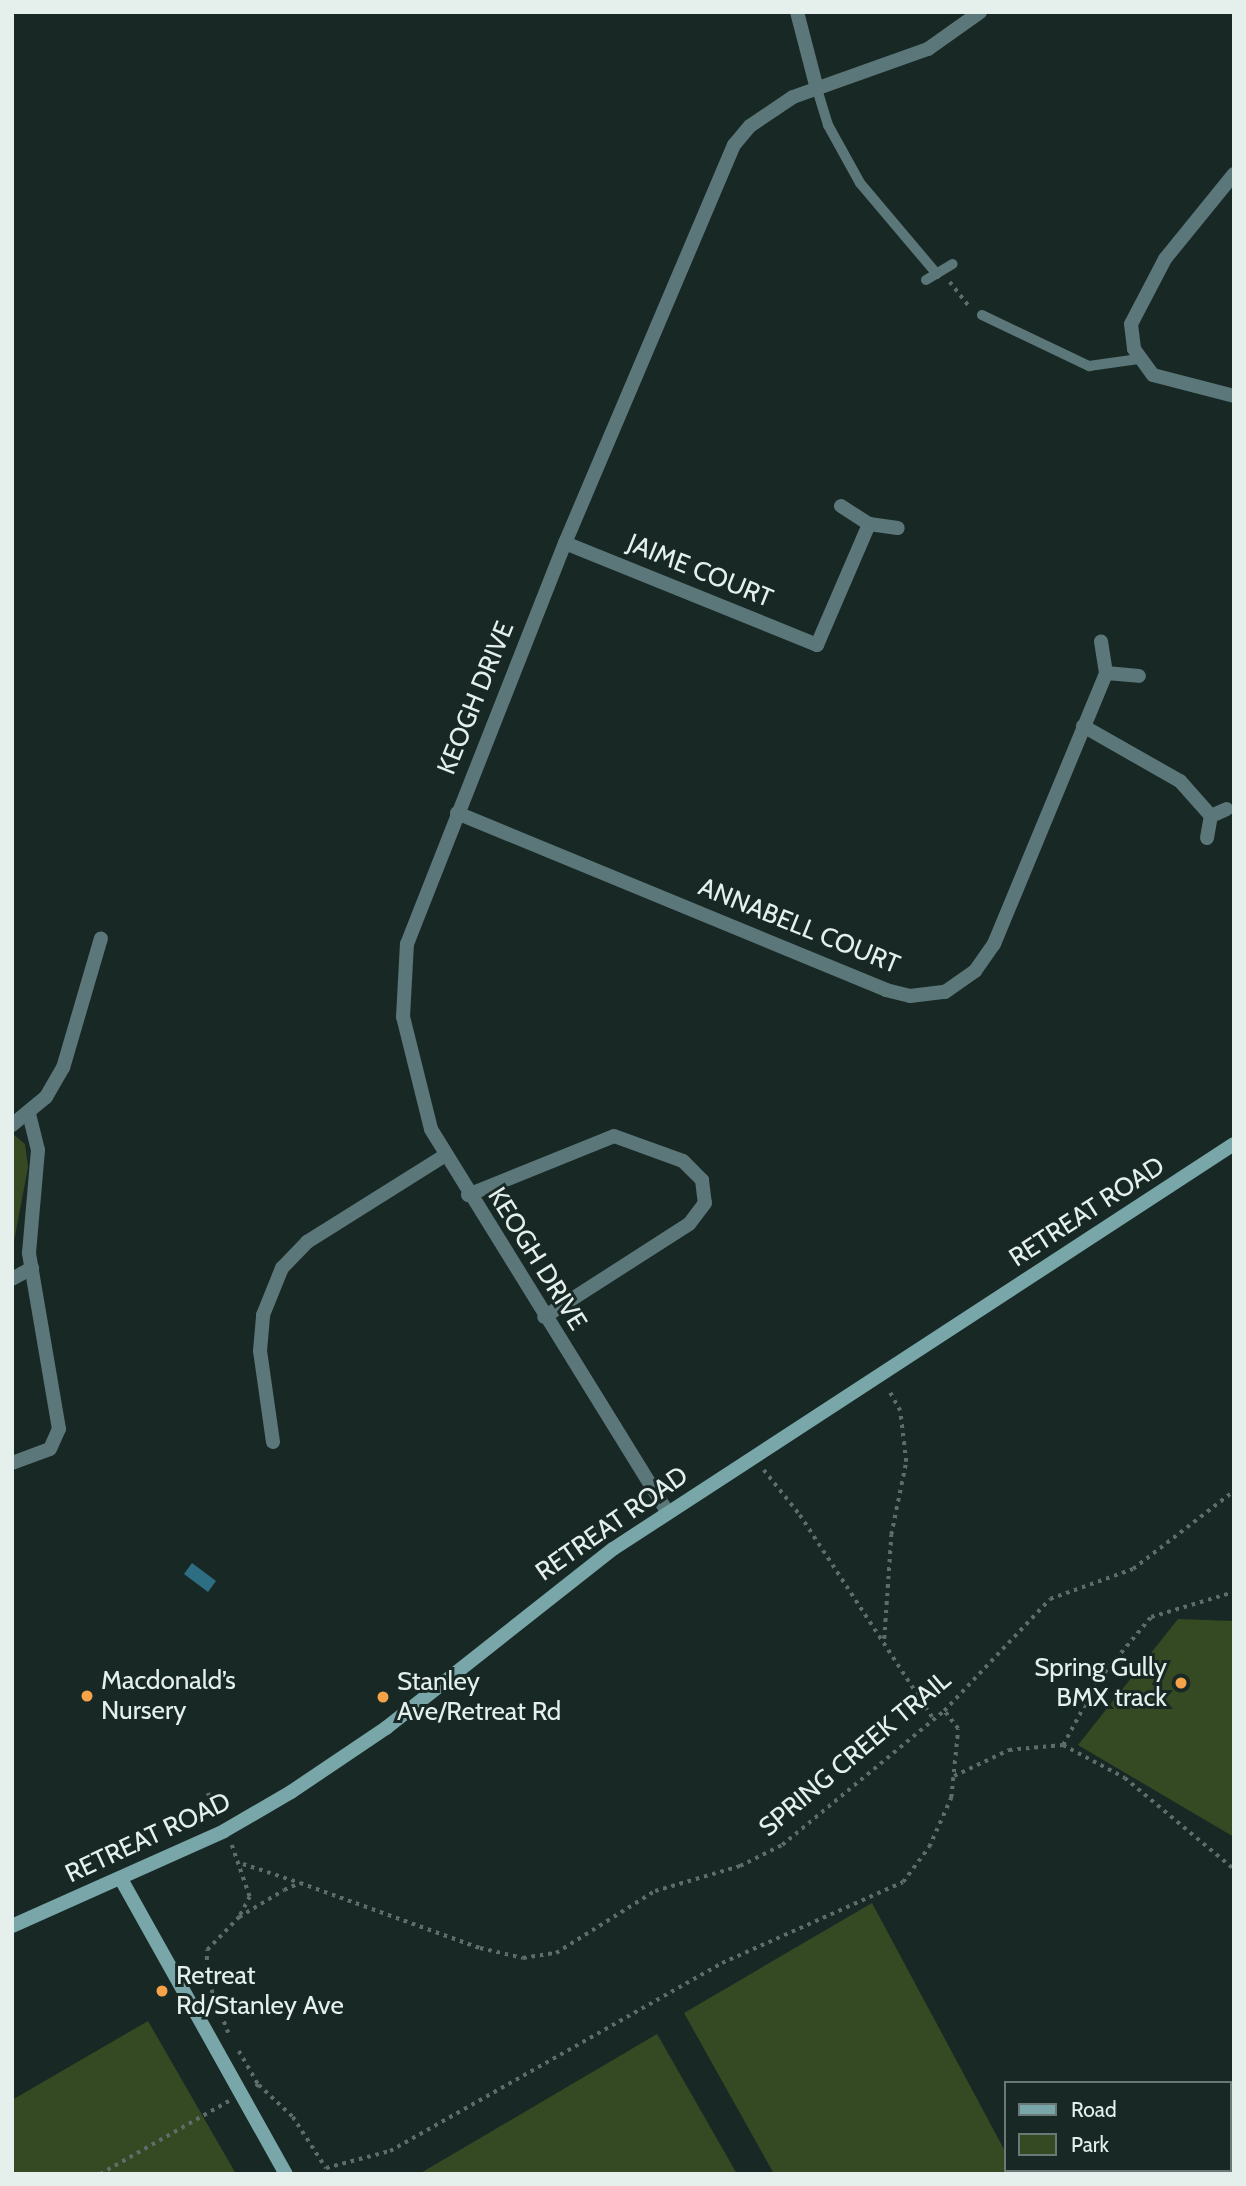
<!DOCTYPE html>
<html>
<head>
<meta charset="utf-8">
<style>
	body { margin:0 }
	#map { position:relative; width:1246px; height:2186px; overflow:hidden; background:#182925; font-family:Cabin,sans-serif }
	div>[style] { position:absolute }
	.green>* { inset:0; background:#354a23 }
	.water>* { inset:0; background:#2d6e83 }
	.path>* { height:3.5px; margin-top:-1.75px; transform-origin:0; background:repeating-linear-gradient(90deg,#5e6d69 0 3.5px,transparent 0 8.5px) }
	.lane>* { height:10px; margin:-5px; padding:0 5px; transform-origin:5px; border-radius:5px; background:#5b7779 }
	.street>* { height:14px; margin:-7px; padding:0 7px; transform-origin:7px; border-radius:7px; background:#5b7779 }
	.secondary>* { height:14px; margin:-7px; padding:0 7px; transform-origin:7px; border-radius:7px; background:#78a6a9 }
	.dots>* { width:19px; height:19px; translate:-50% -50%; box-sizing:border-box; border:4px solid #182925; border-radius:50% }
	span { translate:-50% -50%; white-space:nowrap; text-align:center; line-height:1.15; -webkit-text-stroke:6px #182925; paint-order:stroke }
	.street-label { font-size:26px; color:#e5f0ed }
	.poi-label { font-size:26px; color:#e5f0ed }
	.right { translate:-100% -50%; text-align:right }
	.left { translate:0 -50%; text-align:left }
	.frame { position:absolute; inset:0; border:14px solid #e5f0ed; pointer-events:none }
	.legend { position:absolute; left:1004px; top:2081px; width:228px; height:91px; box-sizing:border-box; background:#182925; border:2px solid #6a7975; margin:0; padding:9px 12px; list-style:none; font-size:21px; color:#e5f0ed }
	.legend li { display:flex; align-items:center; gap:14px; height:35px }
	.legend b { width:35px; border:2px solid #6a7975 }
</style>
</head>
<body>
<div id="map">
	<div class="green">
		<div style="clip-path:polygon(13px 1134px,25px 1144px,28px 1167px,12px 1252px)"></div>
		<div style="clip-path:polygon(1178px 1619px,1234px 1621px,1234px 1837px,1078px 1745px)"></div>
		<div style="clip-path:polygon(872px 1903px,1006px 2153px,1006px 2170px,1017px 2174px,774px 2174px,684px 2013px)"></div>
		<div style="clip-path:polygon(148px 2021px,236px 2174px,12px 2174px,12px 2100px)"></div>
		<div style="clip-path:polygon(657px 2034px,737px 2174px,419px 2174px)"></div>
	</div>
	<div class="water">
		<div style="clip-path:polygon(192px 1563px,216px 1581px,208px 1592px,184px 1574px)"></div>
	</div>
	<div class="path">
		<div style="left:950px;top:282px;width:31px;rotate:52deg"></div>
		<div style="left:764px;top:1470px;width:58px;rotate:51.3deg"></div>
		<div style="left:800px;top:1515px;width:245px;rotate:56.8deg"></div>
		<div style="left:884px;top:1639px;width:104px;rotate:-86.1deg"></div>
		<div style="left:891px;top:1535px;width:75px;rotate:-78.4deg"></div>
		<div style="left:906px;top:1462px;width:51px;rotate:-96.7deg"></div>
		<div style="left:900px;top:1411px;width:25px;rotate:-119deg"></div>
		<div style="left:1063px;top:1745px;width:75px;rotate:-61.4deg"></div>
		<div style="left:1099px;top:1679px;width:81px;rotate:-50deg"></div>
		<div style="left:1151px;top:1617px;width:87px;rotate:-16.8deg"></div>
		<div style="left:954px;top:1776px;width:61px;rotate:-25.3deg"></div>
		<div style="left:1009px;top:1750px;width:54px;rotate:-5.3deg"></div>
		<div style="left:1063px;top:1745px;width:70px;rotate:28deg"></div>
		<div style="left:1125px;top:1778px;width:142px;rotate:39.9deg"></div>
		<div style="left:208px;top:1793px;width:25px;rotate:67deg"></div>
		<div style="left:232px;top:1845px;width:55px;rotate:70.9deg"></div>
		<div style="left:250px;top:1897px;width:21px;rotate:118deg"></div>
		<div style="left:243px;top:1864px;width:60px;rotate:18.4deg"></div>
		<div style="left:228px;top:2033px;width:60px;rotate:-111.4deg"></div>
		<div style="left:206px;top:1977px;width:27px;rotate:-88deg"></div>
		<div style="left:207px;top:1950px;width:46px;rotate:-45.9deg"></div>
		<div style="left:239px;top:1917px;width:52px;rotate:-31deg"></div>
		<div style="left:284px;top:1890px;width:17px;rotate:-24deg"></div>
		<div style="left:300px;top:1883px;width:191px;rotate:19.9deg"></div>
		<div style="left:480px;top:1948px;width:44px;rotate:13.1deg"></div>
		<div style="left:523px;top:1958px;width:33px;rotate:-9deg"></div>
		<div style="left:556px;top:1953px;width:117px;rotate:-32.1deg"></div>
		<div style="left:655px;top:1891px;width:89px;rotate:-16.4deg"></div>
		<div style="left:740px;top:1866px;width:47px;rotate:-26.6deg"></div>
		<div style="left:782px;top:1845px;width:210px;rotate:-39.6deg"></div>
		<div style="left:944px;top:1711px;width:154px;rotate:-46.6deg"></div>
		<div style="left:1050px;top:1599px;width:88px;rotate:-19.9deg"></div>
		<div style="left:1133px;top:1569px;width:128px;rotate:-37.7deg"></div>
		<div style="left:239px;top:2051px;width:39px;rotate:60deg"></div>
		<div style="left:259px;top:2085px;width:6px;rotate:149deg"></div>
		<div style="left:259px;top:2085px;width:47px;rotate:43.3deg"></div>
		<div style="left:293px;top:2117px;width:61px;rotate:57.1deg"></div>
		<div style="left:326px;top:2168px;width:66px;rotate:-14.9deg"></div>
		<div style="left:390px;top:2151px;width:382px;rotate:-29.5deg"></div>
		<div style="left:722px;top:1963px;width:198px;rotate:-24.1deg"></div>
		<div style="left:903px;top:1882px;width:44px;rotate:-53.4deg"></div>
		<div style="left:929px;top:1847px;width:54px;rotate:-65.8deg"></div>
		<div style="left:951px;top:1798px;width:69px;rotate:-84.2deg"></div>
		<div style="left:958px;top:1729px;width:23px;rotate:-128deg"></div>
		<div style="left:100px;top:2174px;width:148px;rotate:-29.5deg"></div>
	</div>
	<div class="lane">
		<div style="left:817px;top:89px;width:38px;rotate:73deg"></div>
		<div style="left:828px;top:125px;width:66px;rotate:61.1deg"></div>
		<div style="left:860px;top:183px;width:119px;rotate:49.8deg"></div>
		<div style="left:926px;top:280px;width:31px;rotate:-31deg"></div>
		<div style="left:982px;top:315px;width:119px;rotate:25.5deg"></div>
		<div style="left:1089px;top:366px;width:50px;rotate:-8deg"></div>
	</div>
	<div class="street">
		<div style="left:797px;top:12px;width:80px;rotate:75.4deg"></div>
		<div style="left:1234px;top:174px;width:109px;rotate:129.1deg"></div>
		<div style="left:1165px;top:259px;width:73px;rotate:117.6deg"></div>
		<div style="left:1131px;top:324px;width:25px;rotate:83deg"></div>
		<div style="left:1134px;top:349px;width:32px;rotate:54deg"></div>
		<div style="left:1153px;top:375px;width:84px;rotate:14.5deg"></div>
		<div style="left:841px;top:506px;width:33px;rotate:33deg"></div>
		<div style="left:869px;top:524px;width:29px;rotate:8deg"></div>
		<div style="left:565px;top:543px;width:272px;rotate:22deg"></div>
		<div style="left:817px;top:645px;width:132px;rotate:-66.7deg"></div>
		<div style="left:1106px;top:673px;width:33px;rotate:5deg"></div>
		<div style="left:1083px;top:726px;width:112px;rotate:29.6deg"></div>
		<div style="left:1180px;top:781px;width:47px;rotate:48.5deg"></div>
		<div style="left:457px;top:813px;width:464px;rotate:22.4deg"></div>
		<div style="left:886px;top:990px;width:25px;rotate:14deg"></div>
		<div style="left:910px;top:996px;width:35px;rotate:-7deg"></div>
		<div style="left:945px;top:992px;width:37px;rotate:-35deg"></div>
		<div style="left:975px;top:971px;width:33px;rotate:-55deg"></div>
		<div style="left:994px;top:944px;width:293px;rotate:-67.5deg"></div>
		<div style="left:1106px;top:673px;width:32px;rotate:-99deg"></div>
		<div style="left:1207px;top:838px;width:22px;rotate:-80deg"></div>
		<div style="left:1211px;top:816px;width:17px;rotate:-24deg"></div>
		<div style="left:12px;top:1125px;width:44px;rotate:-39.5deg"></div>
		<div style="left:46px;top:1097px;width:34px;rotate:-60deg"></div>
		<div style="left:63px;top:1068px;width:135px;rotate:-73.7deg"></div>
		<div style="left:468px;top:1195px;width:157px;rotate:-22deg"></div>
		<div style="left:614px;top:1136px;width:73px;rotate:19.9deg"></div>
		<div style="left:683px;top:1161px;width:27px;rotate:45deg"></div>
		<div style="left:702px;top:1180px;width:23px;rotate:83deg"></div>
		<div style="left:705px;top:1203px;width:26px;rotate:127deg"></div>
		<div style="left:689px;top:1224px;width:172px;rotate:147.3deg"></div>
		<div style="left:12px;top:1279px;width:23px;rotate:-29deg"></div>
		<div style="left:273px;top:1442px;width:92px;rotate:-98.1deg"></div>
		<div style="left:260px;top:1351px;width:36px;rotate:-85deg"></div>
		<div style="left:263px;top:1315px;width:51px;rotate:-68deg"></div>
		<div style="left:282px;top:1268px;width:36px;rotate:-46deg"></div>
		<div style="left:307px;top:1242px;width:162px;rotate:-32.1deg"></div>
		<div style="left:12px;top:1463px;width:40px;rotate:-20.2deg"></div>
		<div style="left:50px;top:1449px;width:22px;rotate:-66deg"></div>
		<div style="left:59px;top:1429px;width:179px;rotate:-99.7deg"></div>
		<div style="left:29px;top:1253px;width:103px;rotate:-85deg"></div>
		<div style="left:38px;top:1150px;width:37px;rotate:-104deg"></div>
		<div style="left:668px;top:1513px;width:451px;rotate:-121.7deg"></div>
		<div style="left:431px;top:1129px;width:115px;rotate:-104deg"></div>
		<div style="left:403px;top:1017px;width:73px;rotate:-86.9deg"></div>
		<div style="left:407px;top:944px;width:431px;rotate:-68.5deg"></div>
		<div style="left:565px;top:543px;width:432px;rotate:-67deg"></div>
		<div style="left:734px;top:145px;width:25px;rotate:-50deg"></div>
		<div style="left:750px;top:126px;width:52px;rotate:-34deg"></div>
		<div style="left:793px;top:97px;width:143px;rotate:-19.6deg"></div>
		<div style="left:928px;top:49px;width:64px;rotate:-35.4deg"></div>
	</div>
	<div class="secondary">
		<div style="left:121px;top:1879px;width:338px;rotate:60.8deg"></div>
		<div style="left:12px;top:1926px;width:232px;rotate:-24.1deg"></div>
		<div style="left:224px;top:1831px;width:78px;rotate:-30.2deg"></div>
		<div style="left:291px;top:1792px;width:115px;rotate:-34deg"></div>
		<div style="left:386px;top:1728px;width:289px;rotate:-38.3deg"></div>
		<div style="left:613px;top:1549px;width:741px;rotate:-33.11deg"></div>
	</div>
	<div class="dots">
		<div style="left:1181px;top:1683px;background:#f6a248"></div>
		<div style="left:87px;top:1696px;background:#f6a248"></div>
		<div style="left:383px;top:1697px;background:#f6a248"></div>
		<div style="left:162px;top:1991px;background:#f6a248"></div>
	</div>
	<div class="street-label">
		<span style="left:700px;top:571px;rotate:22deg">JAIME COURT</span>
		<span style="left:476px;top:698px;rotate:-68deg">KEOGH DRIVE</span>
		<span style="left:799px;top:926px;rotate:22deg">ANNABELL COURT</span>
		<span style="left:1087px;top:1212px;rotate:-33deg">RETREAT ROAD</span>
		<span style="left:537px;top:1259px;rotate:58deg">KEOGH DRIVE</span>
		<span style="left:612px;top:1524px;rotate:-35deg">RETREAT ROAD</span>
		<span style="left:855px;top:1754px;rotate:-40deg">SPRING CREEK TRAIL</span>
		<span style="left:148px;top:1838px;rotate:-25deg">RETREAT ROAD</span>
	</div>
	<div class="poi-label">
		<span class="right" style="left:1167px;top:1683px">Spring Gully<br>BMX track</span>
		<span class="left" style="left:101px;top:1696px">Macdonald’s<br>Nursery</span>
		<span class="left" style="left:397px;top:1697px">Stanley<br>Ave/Retreat Rd</span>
		<span class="left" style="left:176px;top:1991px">Retreat<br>Rd/Stanley Ave</span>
	</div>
	<div class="frame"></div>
	<ul class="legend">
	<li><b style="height:9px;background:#78a6a9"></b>Road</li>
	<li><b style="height:19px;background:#354a23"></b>Park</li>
	</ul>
</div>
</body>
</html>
